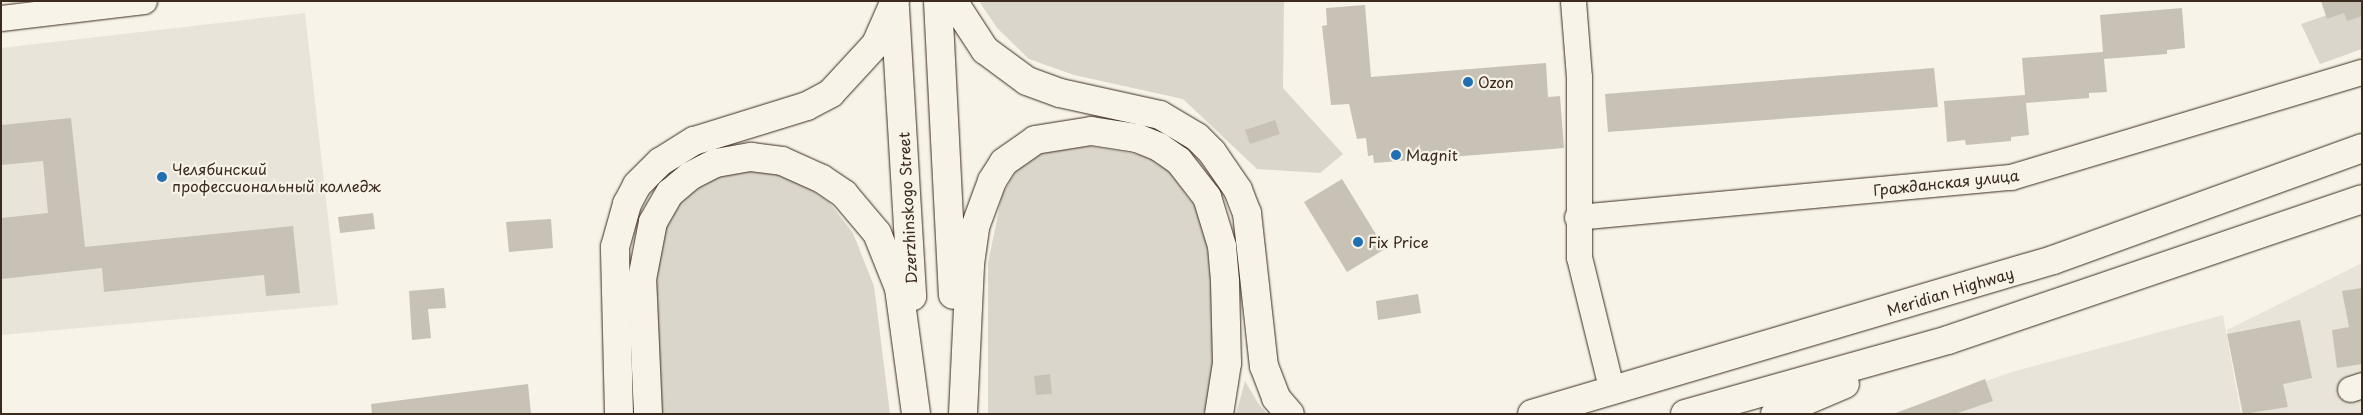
<!DOCTYPE html>
<html>
<head>
<meta charset="utf-8">
<style>
	body { margin:0 }
	#map { position:relative; width:2363px; height:415px; overflow:hidden; background:#f7f3e8; font-family:"Playpen Sans",sans-serif }
	div>[style] { position:absolute }
	.built>* { inset:0; background:#e9e4d9 }
	.green>* { inset:0; background:#dbd6cb }
	.building>* { inset:0; background:#c8c1b6 }
	.roads { filter:drop-shadow(0 0 1px #3b2a1e) drop-shadow(0 0 1px #3b2a1e) }
	.minor>* { height:25px; margin:-12.5px; padding:0 12.5px; transform-origin:12.5px; border-radius:12.5px; background:#f7f3e8 }
	.major>* { height:28px; margin:-14px; padding:0 14px; transform-origin:14px; border-radius:14px; background:#f7f3e8 }
	.dots>* { width:14px; height:14px; translate:-50% -50%; box-sizing:border-box; border:2px solid #f7f3e8; border-radius:50% }
	span { translate:-50% -50%; white-space:nowrap; text-align:center; line-height:1.15; -webkit-text-stroke:4.5px #f7f3e8; paint-order:stroke }
	.poi-label { font-size:15px; color:#3b2a1e }
	.left { translate:0 -50%; text-align:left }
	.street-label { font-size:15px; color:#3b2a1e }
	.frame { position:absolute; inset:0; border:2px solid #3b2a1e; pointer-events:none }
</style>
</head>
<body>
<div id="map">
	<div class="built">
		<div style="clip-path:polygon(305px 13px,338px 305px,1px 335px,1px 48px)"></div>
		<div style="clip-path:polygon(2362px 263px,2362px 414px,2242px 414px,2227px 330px)"></div>
		<div style="clip-path:polygon(2223px 315px,2241px 414px,1891px 414px,2012px 372px)"></div>
	</div>
	<div class="green">
		<div style="clip-path:polygon(979px 1px,1284px 1px,1283px 88px,1343px 154px,1320px 173px,1257px 169px,1183px 99px,1074px 75px,1029px 59px,997px 28px)"></div>
		<div style="clip-path:polygon(2362px 3px,2362px 49px,2320px 64px,2301px 24px)"></div>
		<div style="clip-path:polygon(1083px 145px,1148px 156px,1166px 167px,1197px 209px,1207px 243px,1213px 307px,1214px 356px,1209px 399px,1203px 414px,988px 414px,988px 263px,1002px 195px,1017px 169px,1030px 159px,1044px 152px)"></div>
		<div style="clip-path:polygon(754px 170px,776px 173px,802px 184px,829px 202px,853px 233px,874px 286px,890px 414px,662px 414px,656px 287px,659px 244px,673px 210px,697px 187px,721px 175px)"></div>
		<div style="clip-path:polygon(1245px 381px,1258px 403px,1267px 414px,1236px 414px)"></div>
	</div>
	<div class="building">
		<div style="clip-path:polygon(2321px 1px,2362px 1px,2362px 16px,2347px 21px,2344px 13px,2327px 19px)"></div>
		<div style="clip-path:polygon(1365px 5px,1371px 77px,1546px 63px,1548px 97px,1560px 96px,1564px 148px,1374px 163px,1373px 155px,1368px 156px,1366px 138px,1357px 139px,1349px 104px,1331px 105px,1322px 26px,1327px 25px,1326px 8px)"></div>
		<div style="clip-path:polygon(2182px 8px,2185px 48px,2167px 50px,2167px 54px,2104px 59px,2107px 92px,2089px 93px,2089px 98px,2026px 103px,2029px 135px,2011px 137px,2011px 141px,1966px 145px,1965px 140px,1947px 142px,1944px 101px,2025px 95px,2022px 58px,2103px 52px,2100px 15px)"></div>
		<div style="clip-path:polygon(1934px 68px,1938px 107px,1608px 132px,1605px 94px)"></div>
		<div style="clip-path:polygon(71px 118px,85px 247px,293px 226px,300px 293px,266px 296px,264px 275px,104px 292px,102px 268px,1px 279px,1px 218px,48px 213px,43px 161px,1px 165px,1px 125px)"></div>
		<div style="clip-path:polygon(1275px 120px,1280px 134px,1250px 144px,1245px 130px)"></div>
		<div style="clip-path:polygon(1342px 179px,1385px 249px,1347px 272px,1304px 202px)"></div>
		<div style="clip-path:polygon(373px 213px,375px 229px,340px 233px,338px 217px)"></div>
		<div style="clip-path:polygon(551px 219px,553px 248px,509px 252px,506px 222px)"></div>
		<div style="clip-path:polygon(444px 288px,446px 308px,428px 309px,431px 338px,412px 340px,409px 291px)"></div>
		<div style="clip-path:polygon(2362px 288px,2362px 364px,2337px 368px,2332px 330px,2349px 327px,2342px 291px)"></div>
		<div style="clip-path:polygon(1418px 294px,1421px 313px,1378px 320px,1376px 301px)"></div>
		<div style="clip-path:polygon(2300px 320px,2312px 378px,2283px 384px,2288px 407px,2243px 414px,2227px 334px)"></div>
		<div style="clip-path:polygon(1050px 374px,1052px 394px,1036px 395px,1034px 376px)"></div>
		<div style="clip-path:polygon(1985px 379px,1993px 401px,1955px 414px,1894px 414px)"></div>
		<div style="clip-path:polygon(528px 384px,531px 414px,372px 414px,371px 404px)"></div>
	</div>
	<div class="roads">
		<div class="minor">
			<div style="left:1573px;top:1px;width:76px;rotate:85.5deg"></div>
			<div style="left:1579px;top:77px;width:180px;rotate:90deg"></div>
			<div style="left:1579px;top:257px;width:138px;rotate:76.2deg"></div>
			<div style="left:1px;top:18px;width:144px;rotate:-6.8deg"></div>
			<div style="left:1577px;top:217px;width:436px;rotate:-5.3deg"></div>
			<div style="left:2011px;top:177px;width:366px;rotate:-16.7deg"></div>
			<div style="left:2350px;top:389px;width:13px;rotate:-18deg"></div>
		</div>
		<div class="major">
			<div style="left:938px;top:1px;width:294px;rotate:87.1deg"></div>
			<div style="left:953px;top:1px;width:59px;rotate:56.9deg"></div>
			<div style="left:985px;top:50px;width:52px;rotate:36.4deg"></div>
			<div style="left:1027px;top:81px;width:35px;rotate:20deg"></div>
			<div style="left:1060px;top:93px;width:102px;rotate:12.4deg"></div>
			<div style="left:1160px;top:115px;width:43px;rotate:30.7deg"></div>
			<div style="left:1197px;top:137px;width:21px;rotate:45deg"></div>
			<div style="left:1212px;top:152px;width:46px;rotate:55.6deg"></div>
			<div style="left:1238px;top:190px;width:25px;rotate:69deg"></div>
			<div style="left:1247px;top:213px;width:154px;rotate:83.7deg"></div>
			<div style="left:1264px;top:366px;width:34px;rotate:69deg"></div>
			<div style="left:1276px;top:398px;width:21px;rotate:49deg"></div>
			<div style="left:895px;top:8px;width:289px;rotate:86.6deg"></div>
			<div style="left:619px;top:414px;width:167px;rotate:-91.4deg"></div>
			<div style="left:615px;top:247px;width:45px;rotate:-74.4deg"></div>
			<div style="left:627px;top:204px;width:21px;rotate:-62deg"></div>
			<div style="left:637px;top:185px;width:33px;rotate:-45deg"></div>
			<div style="left:660px;top:162px;width:40px;rotate:-32deg"></div>
			<div style="left:694px;top:141px;width:118px;rotate:-17.2deg"></div>
			<div style="left:807px;top:106px;width:27px;rotate:-28deg"></div>
			<div style="left:831px;top:93px;width:67px;rotate:-47.4deg"></div>
			<div style="left:876px;top:44px;width:47px;rotate:-66.2deg"></div>
			<div style="left:648px;top:414px;width:135px;rotate:-92.5deg"></div>
			<div style="left:642px;top:279px;width:58px;rotate:-79.1deg"></div>
			<div style="left:653px;top:222px;width:34px;rotate:-60deg"></div>
			<div style="left:670px;top:193px;width:26px;rotate:-40deg"></div>
			<div style="left:690px;top:176px;width:29px;rotate:-27deg"></div>
			<div style="left:716px;top:163px;width:36px;rotate:-10deg"></div>
			<div style="left:751px;top:157px;width:31px;rotate:7deg"></div>
			<div style="left:782px;top:161px;width:44px;rotate:24.2deg"></div>
			<div style="left:822px;top:179px;width:27px;rotate:34deg"></div>
			<div style="left:844px;top:194px;width:51px;rotate:49.8deg"></div>
			<div style="left:877px;top:233px;width:59px;rotate:68.2deg"></div>
			<div style="left:899px;top:288px;width:127px;rotate:82.3deg"></div>
			<div style="left:963px;top:414px;width:150px;rotate:-87.3deg"></div>
			<div style="left:970px;top:264px;width:37px;rotate:-82deg"></div>
			<div style="left:975px;top:227px;width:49px;rotate:-69.7deg"></div>
			<div style="left:992px;top:181px;width:22px;rotate:-58deg"></div>
			<div style="left:1004px;top:162px;width:38px;rotate:-35deg"></div>
			<div style="left:1035px;top:140px;width:57px;rotate:-9.1deg"></div>
			<div style="left:1091px;top:131px;width:47px;rotate:8.7deg"></div>
			<div style="left:1137px;top:138px;width:24px;rotate:22deg"></div>
			<div style="left:1159px;top:147px;width:24px;rotate:35deg"></div>
			<div style="left:1179px;top:161px;width:46px;rotate:52.1deg"></div>
			<div style="left:1207px;top:197px;width:51px;rotate:73deg"></div>
			<div style="left:1222px;top:246px;width:36px;rotate:85deg"></div>
			<div style="left:1225px;top:282px;width:81px;rotate:88.6deg"></div>
			<div style="left:1227px;top:363px;width:52px;rotate:98.9deg"></div>
			<div style="left:1532px;top:414px;width:543px;rotate:-16.47deg"></div>
			<div style="left:2053px;top:260px;width:329px;rotate:-19.9deg"></div>
			<div style="left:1685px;top:414px;width:273px;rotate:-15.7deg"></div>
			<div style="left:1948px;top:340px;width:437px;rotate:-18.8deg"></div>
			<div style="left:1775px;top:414px;width:76px;rotate:-23.2deg"></div>
		</div>
	</div>
	<div class="dots">
		<div style="left:1468px;top:82px;background:#1f6fb2"></div>
		<div style="left:1396px;top:155px;background:#1f6fb2"></div>
		<div style="left:162px;top:177px;background:#1f6fb2"></div>
		<div style="left:1358px;top:242px;background:#1f6fb2"></div>
	</div>
	<div class="poi-label">
		<span class="left" style="left:1478px;top:82px">Ozon</span>
		<span class="left" style="left:1406px;top:155px">Magnit</span>
		<span class="left" style="left:172px;top:177px">Челябинский<br>профессиональный колледж</span>
		<span class="left" style="left:1368px;top:242px">Fix Price</span>
	</div>
	<div class="street-label">
		<span style="left:1946px;top:182px;rotate:-6deg">Гражданская улица</span>
		<span style="left:907px;top:208px;rotate:-93deg">Dzerzhinskogo Street</span>
		<span style="left:1950px;top:291px;rotate:-17deg">Meridian Highway</span>
	</div>
	<div class="frame"></div>
</div>
</body>
</html>
